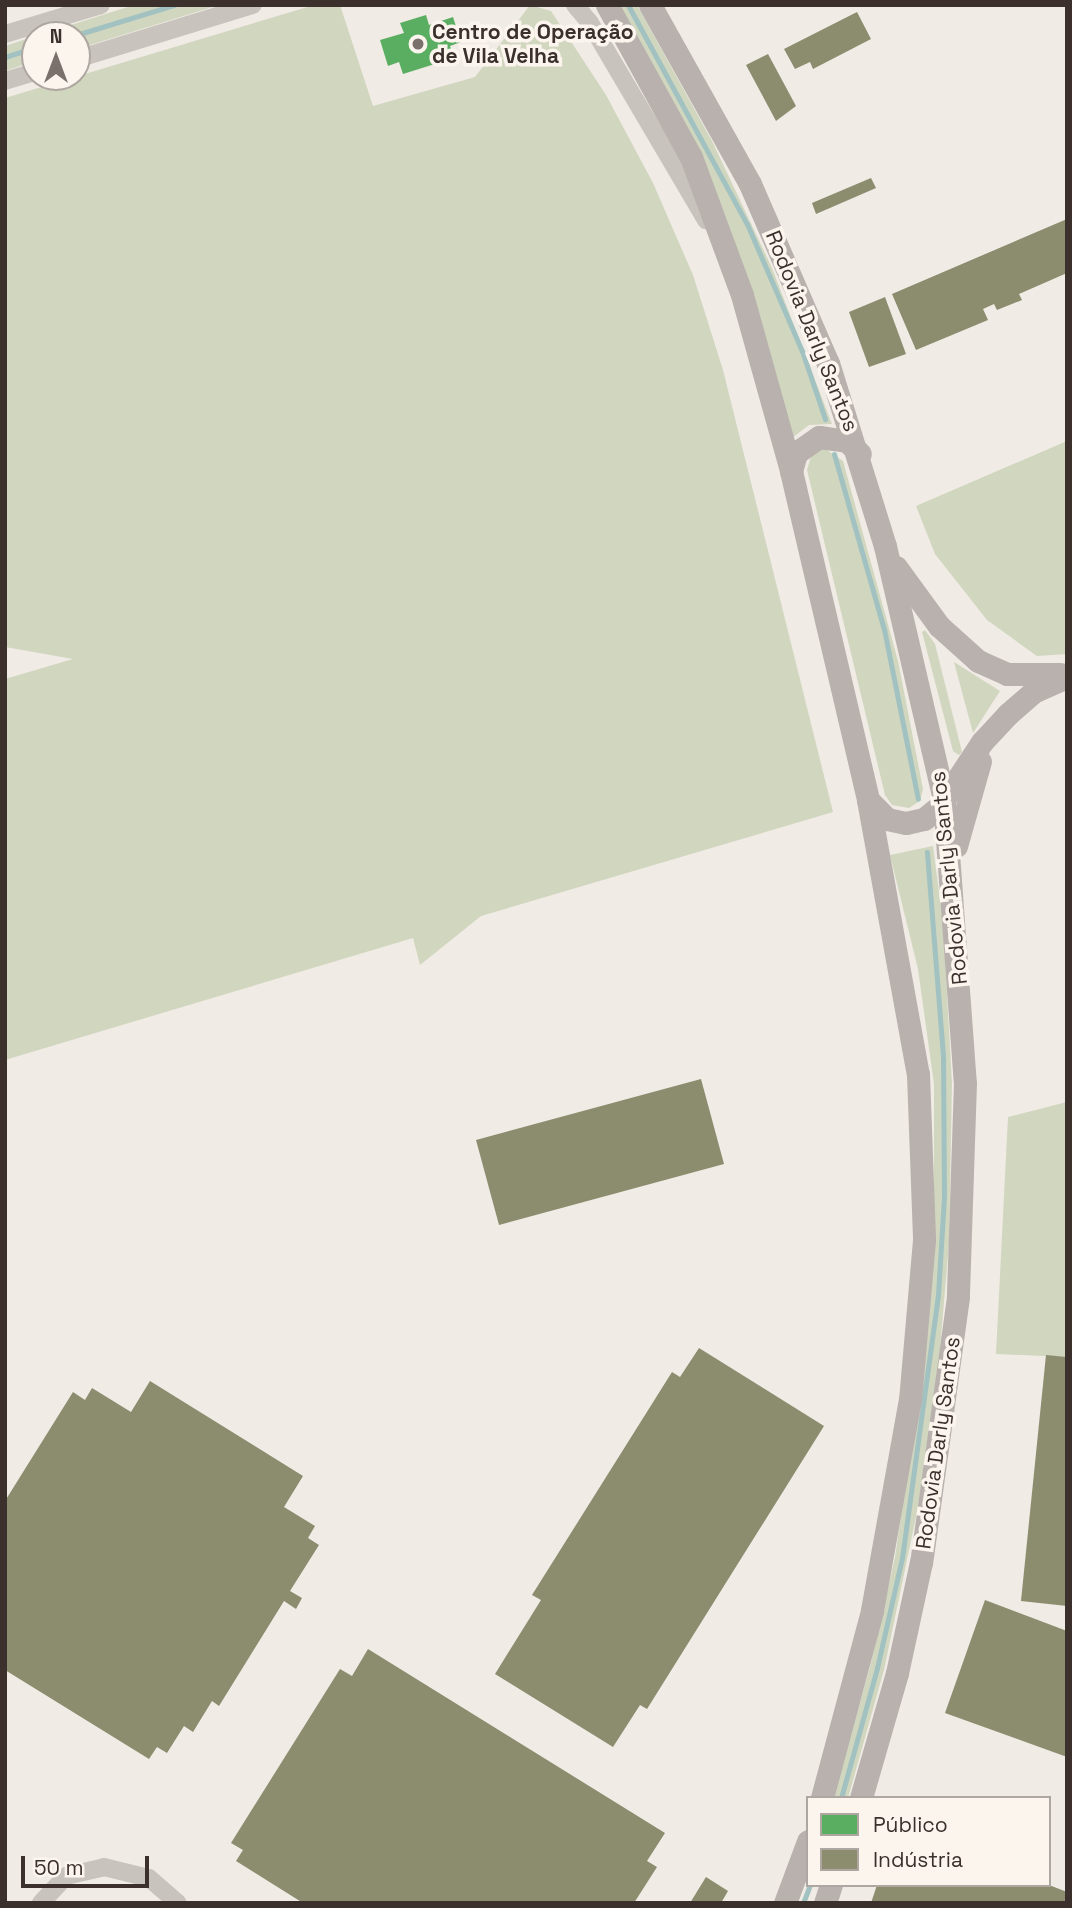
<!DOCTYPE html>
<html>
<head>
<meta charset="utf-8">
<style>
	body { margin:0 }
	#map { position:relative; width:1072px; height:1908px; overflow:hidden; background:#f0ebe5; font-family:"Space Grotesk",sans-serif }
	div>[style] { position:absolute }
	.green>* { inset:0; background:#d1d6bf }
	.public>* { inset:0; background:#5aae61 }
	.industry>* { inset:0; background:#8c8c6e }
	.stream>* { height:5px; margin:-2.5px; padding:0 2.5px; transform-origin:2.5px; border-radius:2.5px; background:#a1c2c1 }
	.minor>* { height:18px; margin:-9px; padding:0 9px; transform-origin:9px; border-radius:9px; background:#c9c3be }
	.major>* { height:23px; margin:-11.5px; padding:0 11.5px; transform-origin:11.5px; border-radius:11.5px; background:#b8b1ad }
	.dots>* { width:19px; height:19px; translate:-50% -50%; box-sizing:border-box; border:4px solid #fbf5ee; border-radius:50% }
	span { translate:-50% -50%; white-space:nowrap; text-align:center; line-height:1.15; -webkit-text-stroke:7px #fbf5ee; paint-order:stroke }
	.poi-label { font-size:21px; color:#3b302b; font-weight:700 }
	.left { translate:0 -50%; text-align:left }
	.street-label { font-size:21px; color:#3b302b }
	.frame { position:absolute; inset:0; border:7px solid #3b302b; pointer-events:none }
	.legend { position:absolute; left:806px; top:1796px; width:245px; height:91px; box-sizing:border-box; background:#fbf5ee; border:2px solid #aea6a0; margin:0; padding:9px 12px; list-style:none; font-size:21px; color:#3b302b }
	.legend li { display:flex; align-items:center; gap:14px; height:35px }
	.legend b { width:35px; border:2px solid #aea6a0 }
	.north { position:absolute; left:21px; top:21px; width:70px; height:70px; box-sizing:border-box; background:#fbf5ee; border:2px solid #aea6a0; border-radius:50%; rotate:0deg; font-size:19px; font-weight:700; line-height:28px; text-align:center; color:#3b302b }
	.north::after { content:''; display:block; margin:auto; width:24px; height:32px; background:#7a716c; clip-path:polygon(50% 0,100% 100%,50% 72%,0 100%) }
	.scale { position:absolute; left:21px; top:1856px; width:128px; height:32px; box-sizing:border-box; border:4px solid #3b302b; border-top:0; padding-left:9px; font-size:21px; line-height:24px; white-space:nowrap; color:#3b302b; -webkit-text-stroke:5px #fbf5ee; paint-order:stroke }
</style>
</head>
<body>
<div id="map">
	<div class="green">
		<div style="clip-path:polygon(134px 5px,219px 5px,77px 49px,77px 35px,39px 35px)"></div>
		<div style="clip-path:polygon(314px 5px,340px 5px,373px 106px,475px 77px,530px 5px,551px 11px,606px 95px,653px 183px,693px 275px,723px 370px,833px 812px,481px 916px,420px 965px,413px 938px,5px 1060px,5px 679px,73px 659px,5px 647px,5px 98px)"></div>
		<div style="clip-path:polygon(616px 5px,637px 5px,712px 141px,772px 268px,832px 424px,809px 425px,792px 438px,760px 317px,722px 207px)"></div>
		<div style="clip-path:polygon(35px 36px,35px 61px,5px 71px,5px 46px)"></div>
		<div style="clip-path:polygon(1067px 441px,1067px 654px,1037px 656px,987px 620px,935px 554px,916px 506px)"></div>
		<div style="clip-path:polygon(824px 448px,843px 461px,898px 661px,923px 789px,920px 801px,909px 808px,892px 805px,885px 795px,807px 470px,811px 456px)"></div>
		<div style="clip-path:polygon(925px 630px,935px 644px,962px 752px,959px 755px,953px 751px,922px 632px)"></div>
		<div style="clip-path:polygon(954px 662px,1000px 691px,973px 733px)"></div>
		<div style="clip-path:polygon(933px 846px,943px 923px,952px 1083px,949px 1243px,940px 1349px,918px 1507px,884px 1670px,848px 1798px,833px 1798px,870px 1667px,895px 1557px,926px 1347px,934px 1241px,934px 1084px,918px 969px,890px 855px)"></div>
		<div style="clip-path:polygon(1067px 1102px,1067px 1357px,996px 1354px,1008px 1117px)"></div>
	</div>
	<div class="public">
		<div style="clip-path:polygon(426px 15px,429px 25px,453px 17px,461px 42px,450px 46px,454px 58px,403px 74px,399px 62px,388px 66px,380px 40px,404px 33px,400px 23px)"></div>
	</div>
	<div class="industry">
		<div style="clip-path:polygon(857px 12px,871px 39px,813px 69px,810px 62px,795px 69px,784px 49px)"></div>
		<div style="clip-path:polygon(768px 54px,796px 106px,776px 121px,746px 65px)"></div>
		<div style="clip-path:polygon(871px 178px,876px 188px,816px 214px,812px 203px)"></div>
		<div style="clip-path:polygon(1067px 219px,1067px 273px,1019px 294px,1022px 300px,997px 310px,994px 304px,983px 309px,988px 320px,916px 350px,892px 294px)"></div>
		<div style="clip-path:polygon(885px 297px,906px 354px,869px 367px,849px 312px)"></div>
		<div style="clip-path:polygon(701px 1079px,724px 1164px,499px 1225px,476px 1140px)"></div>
		<div style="clip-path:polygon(699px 1348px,824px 1426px,647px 1709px,640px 1705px,613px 1747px,495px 1674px,541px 1600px,532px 1595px,672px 1372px,680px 1377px)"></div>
		<div style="clip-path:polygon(1046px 1355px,1067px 1357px,1067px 1606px,1021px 1601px)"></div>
		<div style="clip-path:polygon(150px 1381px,303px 1476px,284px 1507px,315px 1526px,308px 1538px,319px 1545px,290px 1591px,302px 1598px,296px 1609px,284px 1601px,219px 1706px,212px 1701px,193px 1732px,184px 1726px,167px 1753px,157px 1747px,149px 1759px,5px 1670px,5px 1501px,73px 1392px,85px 1400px,92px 1388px,131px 1412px)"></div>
		<div style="clip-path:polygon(985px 1600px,1067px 1631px,1067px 1757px,945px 1713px)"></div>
		<div style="clip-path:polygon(368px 1649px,665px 1833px,647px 1861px,657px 1867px,634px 1903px,303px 1903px,236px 1861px,243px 1850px,231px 1843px,340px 1669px,352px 1676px)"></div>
		<div style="clip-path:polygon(706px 1877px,728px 1891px,721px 1903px,690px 1903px)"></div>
		<div style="clip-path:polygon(877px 1885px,1049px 1885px,1067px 1892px,1067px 1903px,871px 1903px)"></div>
	</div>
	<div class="stream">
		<div style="left:628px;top:5px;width:249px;rotate:61.5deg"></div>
		<div style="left:747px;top:224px;width:138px;rotate:66.6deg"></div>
		<div style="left:802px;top:351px;width:72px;rotate:71.3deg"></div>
		<div style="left:76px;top:35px;width:102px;rotate:-17deg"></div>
		<div style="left:5px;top:57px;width:32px;rotate:-18deg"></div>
		<div style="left:834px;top:454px;width:182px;rotate:74.1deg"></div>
		<div style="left:884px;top:629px;width:173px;rotate:78.7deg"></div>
		<div style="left:841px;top:1798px;width:135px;rotate:-74.5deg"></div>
		<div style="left:877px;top:1668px;width:113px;rotate:-77.2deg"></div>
		<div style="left:902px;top:1558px;width:265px;rotate:-82.2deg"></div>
		<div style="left:938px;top:1295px;width:99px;rotate:-86.5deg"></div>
		<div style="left:944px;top:1196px;width:140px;rotate:-90.4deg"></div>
		<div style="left:943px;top:1056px;width:205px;rotate:-94.5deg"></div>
		<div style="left:803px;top:1903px;width:19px;rotate:-69deg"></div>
	</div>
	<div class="minor">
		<div style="left:575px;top:5px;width:23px;rotate:50deg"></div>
		<div style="left:590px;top:23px;width:229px;rotate:59.5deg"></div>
		<div style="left:5px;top:34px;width:100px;rotate:-16.8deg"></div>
		<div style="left:77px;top:59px;width:184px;rotate:-17.1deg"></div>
		<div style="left:5px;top:81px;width:31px;rotate:-17deg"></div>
		<div style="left:41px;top:1903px;width:37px;rotate:-47deg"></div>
		<div style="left:66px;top:1876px;width:39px;rotate:-13deg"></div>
		<div style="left:104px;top:1867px;width:46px;rotate:13.7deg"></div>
		<div style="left:149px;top:1878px;width:38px;rotate:41deg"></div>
	</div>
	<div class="major">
		<div style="left:607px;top:5px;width:174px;rotate:61.1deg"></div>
		<div style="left:691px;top:157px;width:147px;rotate:69.7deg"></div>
		<div style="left:742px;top:295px;width:183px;rotate:74.4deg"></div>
		<div style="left:791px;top:471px;width:338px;rotate:76.8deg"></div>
		<div style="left:868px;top:800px;width:279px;rotate:79.7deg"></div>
		<div style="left:918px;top:1074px;width:166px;rotate:87.9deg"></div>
		<div style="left:924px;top:1240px;width:160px;rotate:95deg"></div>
		<div style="left:910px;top:1399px;width:215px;rotate:100.2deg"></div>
		<div style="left:872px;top:1611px;width:194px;rotate:105deg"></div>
		<div style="left:650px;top:5px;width:205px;rotate:60.8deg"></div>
		<div style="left:750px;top:184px;width:195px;rotate:66.5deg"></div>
		<div style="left:828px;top:363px;width:192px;rotate:72.7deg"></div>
		<div style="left:885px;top:546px;width:260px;rotate:76.9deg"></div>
		<div style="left:944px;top:799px;width:284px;rotate:85.8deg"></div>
		<div style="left:965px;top:1082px;width:215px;rotate:91.9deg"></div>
		<div style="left:958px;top:1297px;width:268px;rotate:97.9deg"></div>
		<div style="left:921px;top:1562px;width:114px;rotate:102.2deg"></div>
		<div style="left:897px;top:1673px;width:130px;rotate:106.1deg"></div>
		<div style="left:791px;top:471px;width:19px;rotate:-74deg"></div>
		<div style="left:796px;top:453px;width:28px;rotate:-35deg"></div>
		<div style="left:819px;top:437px;width:28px;rotate:8deg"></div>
		<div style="left:847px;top:441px;width:18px;rotate:45deg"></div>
		<div style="left:896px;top:567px;width:73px;rotate:53.9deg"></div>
		<div style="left:939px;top:626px;width:52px;rotate:41.9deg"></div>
		<div style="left:978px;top:661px;width:32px;rotate:24deg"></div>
		<div style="left:1007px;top:674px;width:53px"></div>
		<div style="left:868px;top:800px;width:27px;rotate:45deg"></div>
		<div style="left:887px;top:819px;width:19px;rotate:12deg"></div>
		<div style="left:906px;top:823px;width:18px;rotate:-13deg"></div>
		<div style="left:924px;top:819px;width:19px;rotate:-39deg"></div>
		<div style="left:939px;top:807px;width:78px;rotate:-56.5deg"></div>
		<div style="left:982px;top:742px;width:38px;rotate:-47deg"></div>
		<div style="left:1008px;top:714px;width:33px;rotate:-41deg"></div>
		<div style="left:1033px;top:692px;width:37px;rotate:-24deg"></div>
		<div style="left:956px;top:846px;width:88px;rotate:-74.2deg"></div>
		<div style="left:785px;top:1903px;width:66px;rotate:-69.6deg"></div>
		<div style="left:825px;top:1903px;width:19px;rotate:-72deg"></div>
	</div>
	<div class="dots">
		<div style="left:418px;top:44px;background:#7a716c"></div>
	</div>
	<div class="poi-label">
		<span class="left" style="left:432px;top:44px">Centro de Operação<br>de Vila Velha</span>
	</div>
	<div class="street-label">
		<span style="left:812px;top:331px;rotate:68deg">Rodovia Darly Santos</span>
		<span style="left:949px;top:878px;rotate:-96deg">Rodovia Darly Santos</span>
		<span style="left:938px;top:1443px;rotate:-82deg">Rodovia Darly Santos</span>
	</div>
	<div class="frame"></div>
	<ul class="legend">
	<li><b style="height:19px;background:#5aae61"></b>Público</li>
	<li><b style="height:19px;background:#8c8c6e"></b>Indústria</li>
	</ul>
	<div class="north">N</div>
	<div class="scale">50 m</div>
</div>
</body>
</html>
